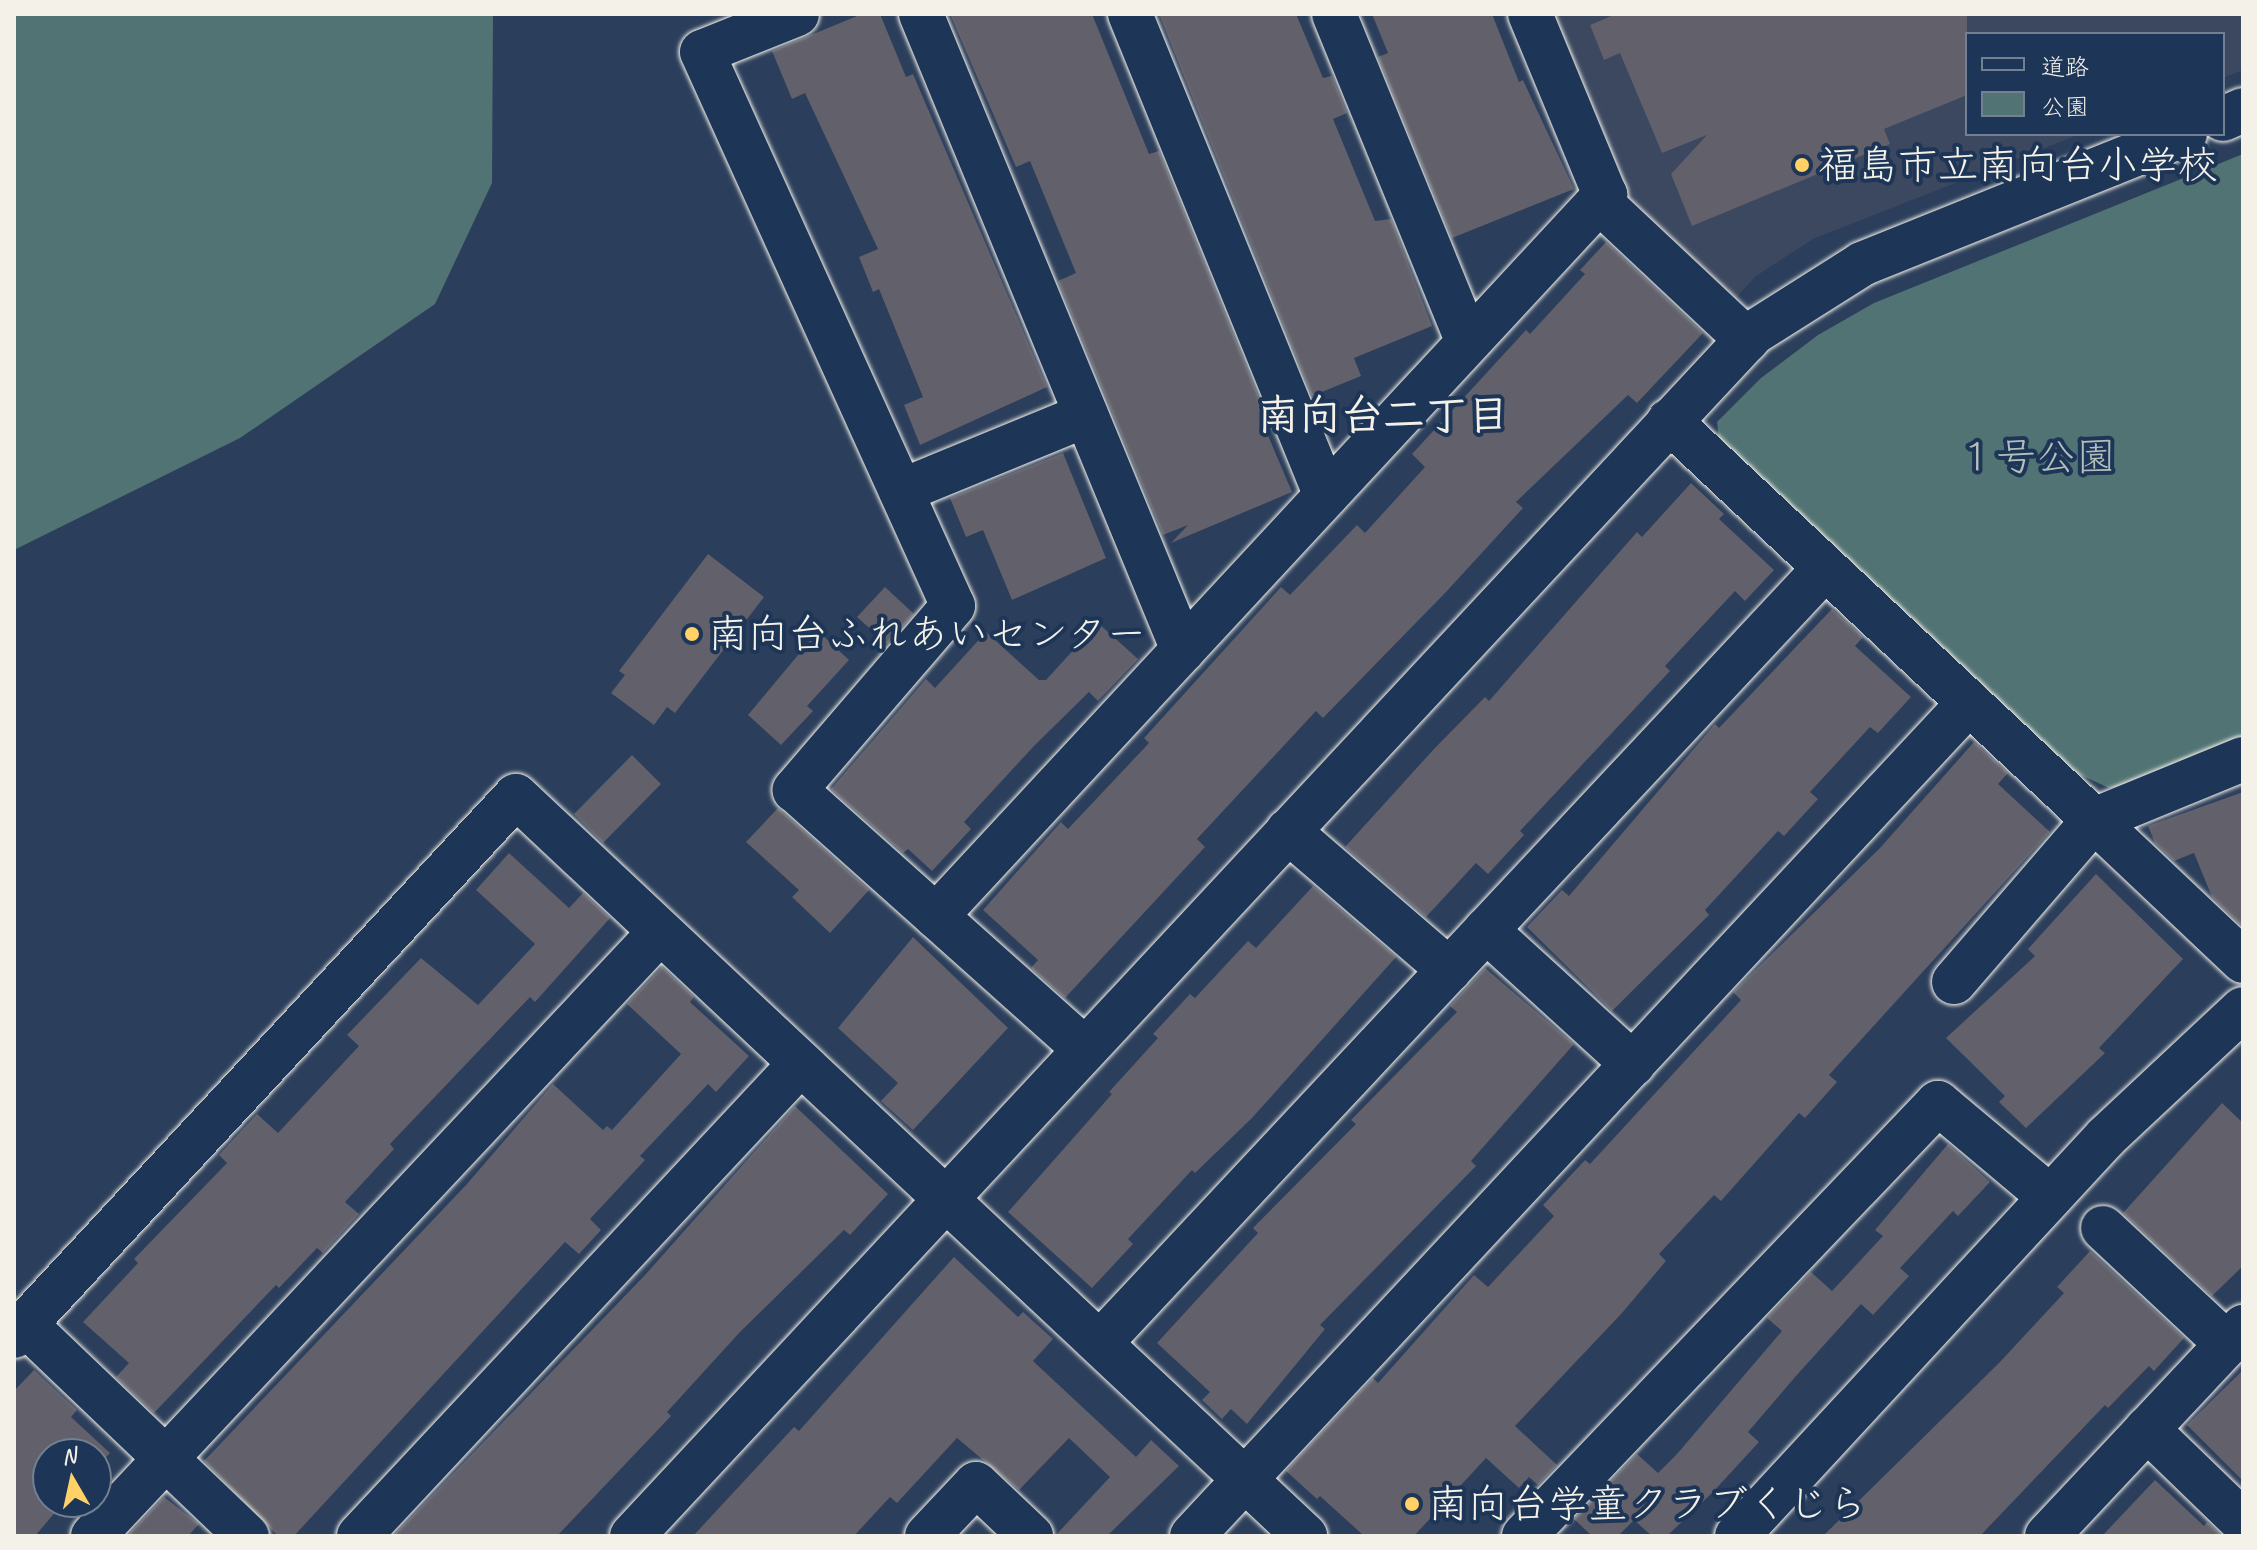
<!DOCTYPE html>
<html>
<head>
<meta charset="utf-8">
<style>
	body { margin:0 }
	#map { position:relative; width:2257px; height:1550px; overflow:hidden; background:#2b3e5b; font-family:Caveat,"Klee One",sans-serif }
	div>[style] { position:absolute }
	.built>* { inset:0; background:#3b4860 }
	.green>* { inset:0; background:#517374 }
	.building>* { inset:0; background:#61606b }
	.roads { filter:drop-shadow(0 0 2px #f4f1e8) drop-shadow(0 0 2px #f4f1e8) }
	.minor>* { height:44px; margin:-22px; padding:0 22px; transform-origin:22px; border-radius:22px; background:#1d3557 }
	.dots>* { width:22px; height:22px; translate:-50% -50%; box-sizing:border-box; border:4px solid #1d3557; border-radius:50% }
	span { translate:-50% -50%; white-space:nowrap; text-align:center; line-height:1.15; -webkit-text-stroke:8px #1d3557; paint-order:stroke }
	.poi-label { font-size:40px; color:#f4f1e8 }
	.left { translate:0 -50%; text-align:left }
	.park-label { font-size:40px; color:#b3bfba }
	.neighbourhood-label { font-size:42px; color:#f4f1e8; font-weight:700 }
	.frame { position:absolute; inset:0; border:16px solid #f4f1e8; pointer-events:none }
	.legend { position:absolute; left:1965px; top:32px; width:260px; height:104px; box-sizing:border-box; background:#1d3557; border:2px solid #738091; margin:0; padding:10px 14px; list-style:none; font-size:24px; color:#f4f1e8 }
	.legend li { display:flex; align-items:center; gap:16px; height:40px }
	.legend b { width:40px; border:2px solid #738091 }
	.north { position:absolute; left:32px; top:1438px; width:80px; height:80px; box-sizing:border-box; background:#1d3557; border:2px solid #738091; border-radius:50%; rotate:351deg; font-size:22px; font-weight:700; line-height:32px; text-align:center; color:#f4f1e8 }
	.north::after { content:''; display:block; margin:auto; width:28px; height:36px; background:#ffd166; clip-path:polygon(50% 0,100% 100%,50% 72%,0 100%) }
</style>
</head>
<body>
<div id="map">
	<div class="built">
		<div style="clip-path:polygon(1544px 14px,2243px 14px,2243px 70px,2223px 78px,2223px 34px,1967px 34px,1967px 134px,2080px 134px,1813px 239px,1756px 276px,1729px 305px,1616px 196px)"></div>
	</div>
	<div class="green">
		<div style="clip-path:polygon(14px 14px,493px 14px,492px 183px,435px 304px,240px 438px,14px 550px)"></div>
		<div style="clip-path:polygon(2243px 154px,2243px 746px,2151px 782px,2109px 788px,2072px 771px,1720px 447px,1717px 422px,1761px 378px,1818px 335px,1874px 303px)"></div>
	</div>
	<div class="building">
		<div style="clip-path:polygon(862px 14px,880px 14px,906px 77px,913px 74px,1047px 387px,920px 445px,904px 405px,923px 397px,879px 289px,873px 292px,859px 257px,878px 249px,805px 93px,792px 99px,772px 51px)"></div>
		<div style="clip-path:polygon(950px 14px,1092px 14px,1149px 154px,1159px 151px,1266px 415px,1264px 426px,1292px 492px,1171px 543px,1188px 525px,1163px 535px,1058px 281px,1076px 273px,1030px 161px,1016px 167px)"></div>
		<div style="clip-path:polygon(1159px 14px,1296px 14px,1323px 78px,1332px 76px,1347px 113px,1333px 119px,1375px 221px,1391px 219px,1432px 326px,1354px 358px,1361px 376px,1312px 396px)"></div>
		<div style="clip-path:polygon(1372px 14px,1492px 14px,1519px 82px,1523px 80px,1574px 189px,1452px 238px,1378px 57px,1388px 53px)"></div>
		<div style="clip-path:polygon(1616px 14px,1967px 14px,1967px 95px,1884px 129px,1890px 144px,1692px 226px,1671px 174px,1707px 135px,1662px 153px,1620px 53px,1604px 60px,1590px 25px)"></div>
		<div style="clip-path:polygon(1606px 242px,1703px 333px,1637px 403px,1628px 395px,1516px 502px,1523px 508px,1446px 592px,1323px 718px,1316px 711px,1197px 839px,1205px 847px,1065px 998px,1031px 968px,1038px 960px,983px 910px,1061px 822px,1068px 829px,1149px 743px,1144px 738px,1281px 587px,1290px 595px,1357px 525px,1365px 533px,1425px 467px,1412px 454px,1526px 330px,1530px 334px,1585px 274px,1580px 270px)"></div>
		<div style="clip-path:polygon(1063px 453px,1106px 558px,1012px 600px,983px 530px,966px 537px,950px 498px)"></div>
		<div style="clip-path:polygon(1691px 483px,1724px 514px,1719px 519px,1774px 570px,1745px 601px,1735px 591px,1665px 666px,1670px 671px,1520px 831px,1524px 835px,1488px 874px,1476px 863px,1426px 917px,1345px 847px,1434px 749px,1485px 697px,1489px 701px,1637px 532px,1642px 537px)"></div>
		<div style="clip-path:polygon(708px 554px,764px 597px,675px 713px,667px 707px,654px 725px,611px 693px,625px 675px,619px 671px)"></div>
		<div style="clip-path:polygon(885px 587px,914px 614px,887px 644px,857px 617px)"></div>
		<div style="clip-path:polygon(1832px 609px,1863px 637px,1855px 646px,1911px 697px,1878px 733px,1870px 727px,1810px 792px,1818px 799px,1784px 836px,1778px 831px,1705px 910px,1709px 915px,1612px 1011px,1527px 927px,1562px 890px,1569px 896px,1715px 724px,1719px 728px)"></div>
		<div style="clip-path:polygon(1098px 623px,1138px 659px,1098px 701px,1089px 692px,1034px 746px,964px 822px,971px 829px,932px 871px,908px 849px,903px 853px,831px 789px,926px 679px,935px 688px,986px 632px,1039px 680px,1046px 680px)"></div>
		<div style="clip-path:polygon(818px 631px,849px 660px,807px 706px,813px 711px,781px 745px,748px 715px)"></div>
		<div style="clip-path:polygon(1974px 742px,2008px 773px,1998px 784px,2050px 832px,1829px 1075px,1837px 1082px,1805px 1118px,1799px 1113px,1721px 1201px,1714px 1195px,1659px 1254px,1666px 1261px,1622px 1313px,1515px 1426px,1557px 1465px,1538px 1485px,1529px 1477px,1519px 1488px,1486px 1458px,1414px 1536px,1364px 1536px,1320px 1496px,1317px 1499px,1286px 1471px,1373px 1378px,1378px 1383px,1474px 1275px,1488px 1287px,1554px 1216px,1543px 1205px,1585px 1160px,1590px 1164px,1741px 1000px,1733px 992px,1880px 848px)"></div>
		<div style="clip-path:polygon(632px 755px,661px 784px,603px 843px,574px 814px)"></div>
		<div style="clip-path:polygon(2243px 792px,2243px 927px,2212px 897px,2194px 853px,2174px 861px,2155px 843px,2148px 826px)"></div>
		<div style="clip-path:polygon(778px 808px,869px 890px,830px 933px,792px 897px,799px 890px,746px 842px)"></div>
		<div style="clip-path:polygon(509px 853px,569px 908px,583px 893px,610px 918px,535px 1002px,530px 997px,390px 1144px,394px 1149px,345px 1202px,359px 1214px,323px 1253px,317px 1248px,279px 1288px,276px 1285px,154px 1413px,116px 1377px,129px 1363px,83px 1322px,138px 1263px,134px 1259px,227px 1163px,219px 1155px,257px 1114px,278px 1133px,359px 1046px,347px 1035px,421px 958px,478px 1005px,535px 944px,476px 890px)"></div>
		<div style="clip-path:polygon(2096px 874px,2183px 959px,2099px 1048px,2105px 1053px,2026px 1128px,1999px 1102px,2005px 1096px,1946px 1038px,2035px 956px,2028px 949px)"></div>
		<div style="clip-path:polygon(1313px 886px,1396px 957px,1252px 1118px,1195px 1173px,1192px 1170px,1128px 1239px,1133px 1244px,1092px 1288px,1008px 1212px,1112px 1094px,1109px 1092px,1158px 1038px,1153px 1034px,1190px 994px,1195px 998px,1248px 941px,1256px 948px)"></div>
		<div style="clip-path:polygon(913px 937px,1008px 1028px,913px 1130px,881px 1101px,898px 1083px,838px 1028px)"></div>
		<div style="clip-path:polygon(662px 967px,694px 997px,690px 1002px,749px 1056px,716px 1092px,708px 1084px,640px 1156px,645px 1160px,590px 1219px,601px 1230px,579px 1254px,565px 1242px,294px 1536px,278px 1536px,204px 1461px,466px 1185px,553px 1084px,603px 1130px,607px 1126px,612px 1130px,681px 1054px,627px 1004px)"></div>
		<div style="clip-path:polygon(1485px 968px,1574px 1044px,1471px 1161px,1476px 1166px,1320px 1325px,1325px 1329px,1247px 1424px,1231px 1409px,1222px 1419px,1202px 1400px,1210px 1392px,1157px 1343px,1258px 1233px,1253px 1228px,1356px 1124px,1351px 1120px,1457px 1012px,1450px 1006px)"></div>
		<div style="clip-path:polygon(2222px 1103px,2243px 1123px,2243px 1266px,2212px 1296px,2123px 1213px)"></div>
		<div style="clip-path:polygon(795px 1106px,888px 1194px,850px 1235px,844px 1230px,740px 1332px,667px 1412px,671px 1416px,557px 1536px,393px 1536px,645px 1275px)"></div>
		<div style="clip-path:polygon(1948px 1144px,1990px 1182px,1958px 1216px,1953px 1211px,1900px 1268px,1909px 1276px,1873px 1315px,1861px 1304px,1796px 1376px,1748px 1432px,1759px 1442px,1712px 1493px,1667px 1536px,1652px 1536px,1634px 1520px,1618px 1536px,1592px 1536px,1574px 1519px,1637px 1454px,1658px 1473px,1677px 1454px,1782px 1331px,1767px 1318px,1811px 1272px,1832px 1291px,1883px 1236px,1875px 1230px)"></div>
		<div style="clip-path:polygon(2090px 1251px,2184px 1338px,2154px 1371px,2149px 1366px,2108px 1408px,2105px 1405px,1980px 1536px,1823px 1536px,2000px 1362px,2064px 1293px,2057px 1287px)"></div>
		<div style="clip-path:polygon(954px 1257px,1018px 1317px,1023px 1312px,1053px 1339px,1033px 1361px,1136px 1457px,1151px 1440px,1179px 1466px,1107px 1536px,1055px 1536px,1110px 1477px,1069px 1438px,1019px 1490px,957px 1438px,897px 1503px,890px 1497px,854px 1536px,693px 1536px,794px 1427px,799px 1431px)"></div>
		<div style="clip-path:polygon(34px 1370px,77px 1410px,71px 1417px,110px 1453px,96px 1468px,96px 1454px,48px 1454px,48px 1502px,64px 1502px,35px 1536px,14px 1536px,14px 1391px)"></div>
		<div style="clip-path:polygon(2243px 1370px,2243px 1481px,2187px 1425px)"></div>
		<div style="clip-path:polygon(2155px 1480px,2204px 1526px,2207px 1522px,2222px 1536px,2102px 1536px)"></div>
		<div style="clip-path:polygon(164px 1497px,199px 1524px,188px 1536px,127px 1536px)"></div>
	</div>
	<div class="roads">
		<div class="minor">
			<div style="left:797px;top:14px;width:102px;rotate:158.2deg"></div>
			<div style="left:702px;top:52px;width:608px;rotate:65.63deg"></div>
			<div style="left:953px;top:606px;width:243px;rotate:130.7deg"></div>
			<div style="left:795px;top:790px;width:389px;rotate:41.8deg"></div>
			<div style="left:921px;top:14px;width:688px;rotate:67.61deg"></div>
			<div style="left:1130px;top:14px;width:520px;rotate:67.87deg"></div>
			<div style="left:1334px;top:14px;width:354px;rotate:67.8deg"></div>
			<div style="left:2223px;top:119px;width:22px;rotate:-24deg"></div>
			<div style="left:1599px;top:201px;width:203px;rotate:43.2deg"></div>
			<div style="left:1669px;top:421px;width:583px;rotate:43.19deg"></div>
			<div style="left:2094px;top:820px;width:161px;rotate:-22.3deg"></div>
			<div style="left:901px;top:491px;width:200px;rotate:-22.3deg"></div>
			<div style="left:1288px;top:831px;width:213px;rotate:40.8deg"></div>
			<div style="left:936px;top:916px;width:984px;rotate:-47.14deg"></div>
			<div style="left:1605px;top:195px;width:196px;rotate:-112.5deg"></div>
			<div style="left:1486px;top:930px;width:199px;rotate:42.4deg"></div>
			<div style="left:1954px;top:982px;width:214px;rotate:-49.2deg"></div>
			<div style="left:2094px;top:820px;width:205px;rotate:43.4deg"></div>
			<div style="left:2103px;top:1228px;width:170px;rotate:43.1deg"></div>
			<div style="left:25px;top:1324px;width:307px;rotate:43.7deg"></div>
			<div style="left:14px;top:1336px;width:737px;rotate:-47.09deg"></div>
			<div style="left:516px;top:796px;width:1082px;rotate:43.16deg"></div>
			<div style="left:1100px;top:1343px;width:1060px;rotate:-46.91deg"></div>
			<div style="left:2147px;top:1429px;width:134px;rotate:44.1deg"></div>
			<div style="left:93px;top:1536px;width:828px;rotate:-46.81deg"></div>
			<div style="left:359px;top:1536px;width:647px;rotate:-46.94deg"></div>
			<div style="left:632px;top:1536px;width:1644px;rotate:-47.02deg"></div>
			<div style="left:1753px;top:333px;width:129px;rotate:-32.3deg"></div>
			<div style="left:1862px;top:264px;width:348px;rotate:-21.9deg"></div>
			<div style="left:927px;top:1536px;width:71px;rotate:-46.7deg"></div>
			<div style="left:976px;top:1484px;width:76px;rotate:43.4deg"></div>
			<div style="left:1192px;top:1536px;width:1136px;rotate:-47deg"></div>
			<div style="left:1524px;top:1536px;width:599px;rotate:-46.29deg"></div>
			<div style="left:1938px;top:1103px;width:146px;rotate:40deg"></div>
			<div style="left:1737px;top:1536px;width:543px;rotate:-47.24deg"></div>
			<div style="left:2106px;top:1137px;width:187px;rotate:-43.1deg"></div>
			<div style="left:2047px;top:1536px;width:287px;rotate:-46.8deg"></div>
		</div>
	</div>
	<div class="dots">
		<div style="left:1802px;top:165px;background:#ffd166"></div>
		<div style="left:692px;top:634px;background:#ffd166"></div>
		<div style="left:1412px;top:1504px;background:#ffd166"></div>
	</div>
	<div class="poi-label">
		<span class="left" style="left:1818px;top:165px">福島市立南向台小学校</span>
		<span class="left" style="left:708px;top:634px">南向台ふれあいセンター</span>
		<span class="left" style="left:1428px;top:1504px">南向台学童クラブくじら</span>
	</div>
	<div class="park-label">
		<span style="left:2036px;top:457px">１号公園</span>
	</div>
	<div class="neighbourhood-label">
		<span style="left:1383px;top:416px">南向台二丁目</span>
	</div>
	<div class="frame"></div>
	<ul class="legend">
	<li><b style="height:10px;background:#1d3557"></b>道路</li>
	<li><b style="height:22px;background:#517374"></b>公園</li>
	</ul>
	<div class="north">N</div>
</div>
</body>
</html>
